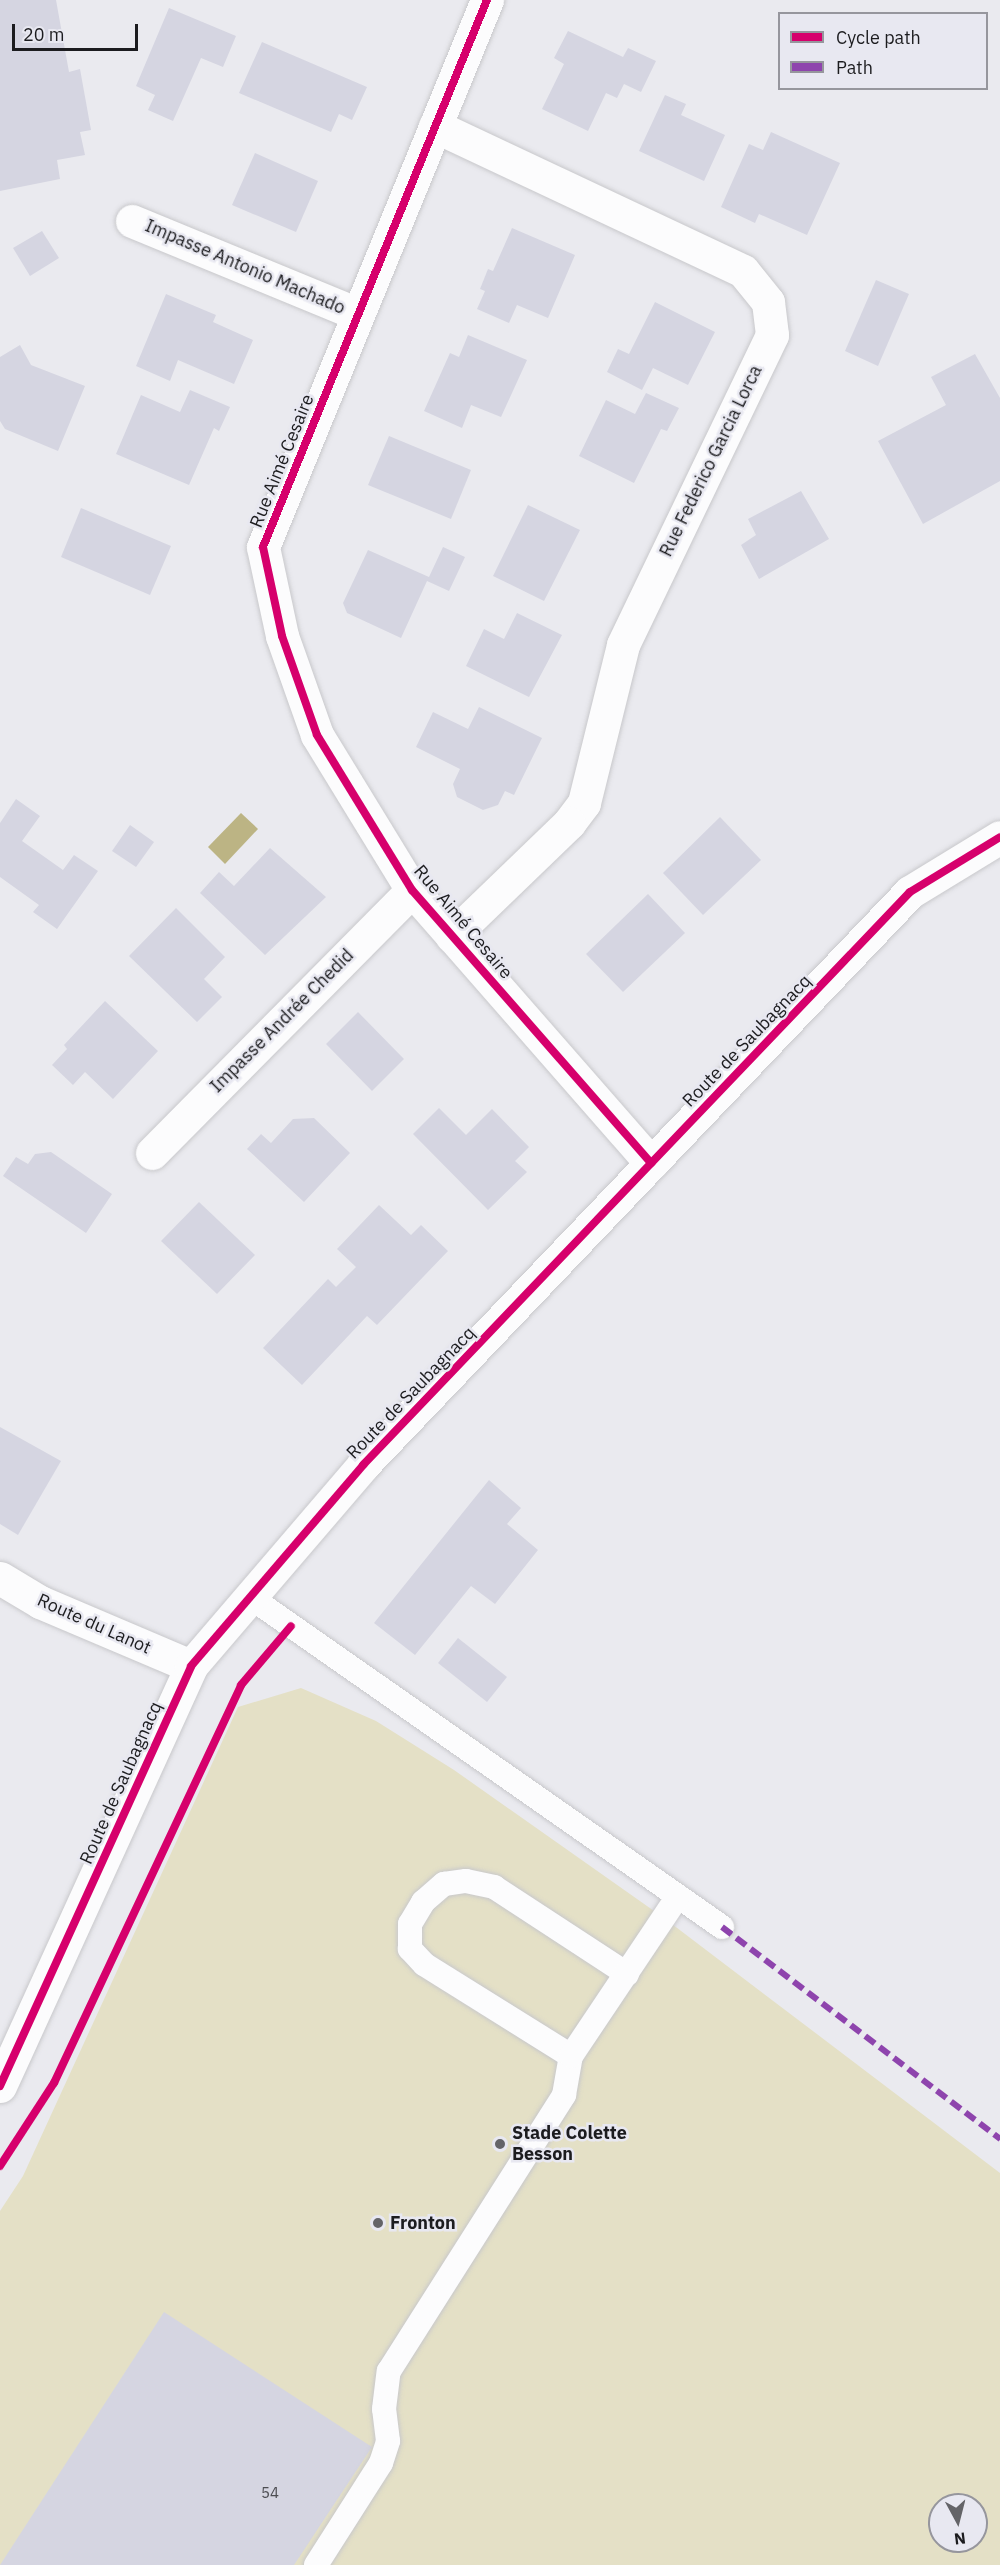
<!DOCTYPE html>
<html>
<head>
<meta charset="utf-8">
<style>
	body { margin:0 }
	#map { position:relative; width:1000px; height:2565px; overflow:hidden; background:#eaeaef; font-family:"IBM Plex Sans",sans-serif }
	div>[style] { position:absolute }
	.green>* { inset:0; background:#e4e0c6 }
	.water>* { inset:0; background:#bcb484 }
	.building>* { inset:0; background:#d5d5e1 }
	.roads { filter:drop-shadow(0 0 2px #c8c8cb) drop-shadow(0 0 2px #c8c8cb) }
	.service>* { height:24px; margin:-12px; padding:0 12px; transform-origin:12px; border-radius:12px; background:#fcfcfd }
	.minor>* { height:33px; margin:-16.5px; padding:0 16.5px; transform-origin:16.5px; border-radius:16.5px; background:#fcfcfd }
	.quiet>* { height:6px; margin-top:-3px; transform-origin:0; background:repeating-linear-gradient(90deg,#8e44ad 0 12px,transparent 0 18px) }
	.cycleway>* { height:8px; margin:-4px; padding:0 4px; transform-origin:4px; border-radius:4px; background:#d6006c }
	.dots>* { width:16px; height:16px; translate:-50% -50%; box-sizing:border-box; border:3px solid #e8e8f1; border-radius:50% }
	span { translate:-50% -50%; white-space:nowrap; text-align:center; line-height:1.15; -webkit-text-stroke:5px #e8e8f1; paint-order:stroke }
	.number-label { font-size:15px; color:#4d4d52 }
	.number-label span { -webkit-text-stroke-width:0 }
	.street-label { font-size:18px; color:#1c1c1f }
	.poi-label { font-size:18px; color:#1c1c1f; font-weight:700 }
	.left { translate:0 -50%; text-align:left }
	.legend { position:absolute; left:778px; top:12px; width:210px; height:78px; box-sizing:border-box; background:#e8e8f1; border:2px solid #96969d; margin:0; padding:8px 10px; list-style:none; font-size:18px; color:#1c1c1f }
	.legend li { display:flex; align-items:center; gap:12px; height:30px }
	.legend b { width:30px; border:2px solid #96969d }
	.north { position:absolute; left:928px; top:2493px; width:60px; height:60px; box-sizing:border-box; background:#e8e8f1; border:2px solid #96969d; border-radius:50%; rotate:173deg; font-size:16px; font-weight:700; line-height:24px; text-align:center; color:#1c1c1f }
	.north::after { content:''; display:block; margin:auto; width:21px; height:27px; background:#646468; clip-path:polygon(50% 0,100% 100%,50% 72%,0 100%) }
	.scale { position:absolute; left:12px; top:24px; width:126px; height:27px; box-sizing:border-box; border:3px solid #1c1c1f; border-top:0; padding-left:8px; font-size:18px; line-height:21px; white-space:nowrap; color:#1c1c1f; -webkit-text-stroke:4px #e8e8f1; paint-order:stroke }
</style>
</head>
<body>
<div id="map">
	<div class="green">
		<div style="clip-path:polygon(evenodd,301px 1688px,376px 1721px,454px 1770px,664px 1918px,1000px 2173px,1000px 2565px,0 2565px,0 2211px,23px 2176px,238px 1707px,301px 1688px,940px 2505px,976px 2505px,976px 2541px,940px 2541px,940px 2505px)"></div>
	</div>
	<div class="water">
		<div style="clip-path:polygon(241px 813px,258px 829px,225px 864px,208px 847px)"></div>
	</div>
	<div class="building">
		<div style="clip-path:polygon(0 0,56px 0,69px 72px,80px 69px,91px 130px,80px 132px,85px 155px,57px 160px,60px 179px,0 191px)"></div>
		<div style="clip-path:polygon(169px 8px,236px 36px,223px 67px,201px 58px,173px 121px,148px 110px,155px 95px,136px 86px)"></div>
		<div style="clip-path:polygon(568px 31px,623px 57px,628px 48px,656px 61px,641px 92px,624px 84px,617px 98px,606px 93px,588px 131px,542px 109px,564px 64px,554px 58px)"></div>
		<div style="clip-path:polygon(262px 42px,367px 87px,352px 120px,339px 114px,331px 132px,239px 93px)"></div>
		<div style="clip-path:polygon(665px 95px,686px 104px,681px 115px,725px 135px,704px 181px,639px 151px)"></div>
		<div style="clip-path:polygon(771px 132px,840px 163px,807px 235px,759px 214px,755px 223px,721px 207px,749px 144px,763px 150px)"></div>
		<div style="clip-path:polygon(255px 153px,318px 181px,296px 232px,232px 205px)"></div>
		<div style="clip-path:polygon(512px 228px,575px 255px,548px 318px,517px 305px,509px 323px,477px 309px,485px 291px,480px 289px,488px 269px,493px 271px)"></div>
		<div style="clip-path:polygon(42px 231px,59px 258px,30px 276px,13px 248px)"></div>
		<div style="clip-path:polygon(876px 280px,909px 294px,878px 366px,845px 351px)"></div>
		<div style="clip-path:polygon(166px 294px,216px 315px,213px 322px,253px 340px,234px 384px,178px 360px,170px 381px,136px 366px)"></div>
		<div style="clip-path:polygon(655px 302px,715px 332px,688px 385px,653px 368px,642px 390px,607px 372px,618px 349px,629px 354px)"></div>
		<div style="clip-path:polygon(468px 335px,527px 360px,501px 417px,471px 405px,462px 428px,424px 411px,450px 353px,459px 357px)"></div>
		<div style="clip-path:polygon(20px 345px,31px 365px,85px 386px,58px 451px,5px 429px,0 421px,0 357px)"></div>
		<div style="clip-path:polygon(975px 354px,1000px 398px,1000px 481px,923px 524px,878px 441px,946px 405px,931px 377px)"></div>
		<div style="clip-path:polygon(190px 390px,230px 407px,219px 431px,214px 428px,189px 485px,116px 454px,141px 395px,180px 412px)"></div>
		<div style="clip-path:polygon(646px 393px,679px 408px,667px 431px,661px 429px,634px 483px,579px 456px,606px 400px,635px 414px)"></div>
		<div style="clip-path:polygon(389px 436px,471px 470px,451px 519px,368px 485px)"></div>
		<div style="clip-path:polygon(801px 491px,829px 539px,759px 579px,741px 545px,756px 535px,748px 519px)"></div>
		<div style="clip-path:polygon(528px 505px,580px 530px,544px 601px,493px 576px)"></div>
		<div style="clip-path:polygon(81px 508px,171px 546px,150px 595px,61px 557px)"></div>
		<div style="clip-path:polygon(443px 547px,465px 557px,449px 591px,427px 581px,401px 638px,347px 613px,343px 603px,368px 550px,429px 577px)"></div>
		<div style="clip-path:polygon(517px 613px,562px 635px,529px 697px,466px 666px,484px 629px,504px 639px)"></div>
		<div style="clip-path:polygon(479px 707px,542px 738px,514px 795px,505px 791px,498px 805px,483px 810px,457px 797px,453px 784px,460px 769px,416px 747px,433px 712px,468px 729px)"></div>
		<div style="clip-path:polygon(16px 799px,40px 816px,22px 841px,63px 870px,74px 855px,98px 871px,57px 929px,33px 912px,39px 905px,0 877px,0 823px)"></div>
		<div style="clip-path:polygon(720px 817px,761px 860px,703px 915px,663px 873px)"></div>
		<div style="clip-path:polygon(130px 825px,154px 842px,136px 867px,112px 851px)"></div>
		<div style="clip-path:polygon(270px 848px,326px 897px,265px 955px,200px 893px,219px 872px,234px 886px)"></div>
		<div style="clip-path:polygon(648px 894px,685px 933px,623px 992px,586px 954px)"></div>
		<div style="clip-path:polygon(176px 908px,225px 957px,204px 979px,222px 997px,197px 1022px,129px 956px)"></div>
		<div style="clip-path:polygon(105px 1001px,158px 1051px,113px 1099px,85px 1072px,73px 1085px,52px 1065px,67px 1049px,64px 1045px)"></div>
		<div style="clip-path:polygon(358px 1012px,404px 1059px,372px 1091px,326px 1044px)"></div>
		<div style="clip-path:polygon(439px 1108px,466px 1135px,492px 1109px,529px 1147px,515px 1161px,527px 1172px,488px 1210px,413px 1134px)"></div>
		<div style="clip-path:polygon(314px 1118px,350px 1153px,304px 1202px,247px 1149px,261px 1134px,271px 1143px,293px 1119px)"></div>
		<div style="clip-path:polygon(51px 1152px,112px 1194px,86px 1233px,3px 1176px,16px 1157px,28px 1164px,35px 1154px)"></div>
		<div style="clip-path:polygon(199px 1202px,255px 1255px,217px 1294px,161px 1241px)"></div>
		<div style="clip-path:polygon(379px 1205px,411px 1235px,421px 1225px,448px 1251px,377px 1325px,367px 1316px,302px 1385px,263px 1348px,328px 1279px,336px 1287px,356px 1267px,337px 1249px)"></div>
		<div style="clip-path:polygon(0 1427px,61px 1461px,18px 1535px,0 1524px)"></div>
		<div style="clip-path:polygon(489px 1480px,521px 1508px,507px 1524px,538px 1550px,495px 1604px,471px 1586px,415px 1655px,374px 1623px)"></div>
		<div style="clip-path:polygon(458px 1638px,507px 1677px,487px 1702px,438px 1663px)"></div>
		<div style="clip-path:polygon(164px 2312px,372px 2447px,294px 2565px,0 2565px)"></div>
	</div>
	<div class="roads">
		<div class="service">
			<div style="left:250px;top:1597px;width:576px;rotate:34.96deg"></div>
			<div style="left:571px;top:2056px;width:173px;rotate:-148deg"></div>
			<div style="left:424px;top:1964px;width:21px;rotate:-133deg"></div>
			<div style="left:410px;top:1949px;width:25px;rotate:-90deg"></div>
			<div style="left:410px;top:1924px;width:26px;rotate:-59deg"></div>
			<div style="left:423px;top:1902px;width:28px;rotate:-41deg"></div>
			<div style="left:444px;top:1884px;width:22px;rotate:-8deg"></div>
			<div style="left:466px;top:1881px;width:29px;rotate:12deg"></div>
			<div style="left:494px;top:1887px;width:159px;rotate:33.2deg"></div>
			<div style="left:316px;top:2565px;width:121px;rotate:-57.5deg"></div>
			<div style="left:381px;top:2463px;width:23px;rotate:-72deg"></div>
			<div style="left:388px;top:2441px;width:32px;rotate:-97deg"></div>
			<div style="left:384px;top:2409px;width:38px;rotate:-83deg"></div>
			<div style="left:389px;top:2371px;width:327px;rotate:-57.6deg"></div>
			<div style="left:564px;top:2095px;width:40px;rotate:-80deg"></div>
			<div style="left:571px;top:2056px;width:192px;rotate:-56.2deg"></div>
		</div>
		<div class="minor">
			<div style="left:487px;top:0;width:591px;rotate:112.27deg"></div>
			<div style="left:263px;top:547px;width:91px;rotate:77.9deg"></div>
			<div style="left:282px;top:636px;width:105px;rotate:70.5deg"></div>
			<div style="left:317px;top:735px;width:182px;rotate:58.5deg"></div>
			<div style="left:412px;top:890px;width:363px;rotate:48.8deg"></div>
			<div style="left:435px;top:126px;width:340px;rotate:25.2deg"></div>
			<div style="left:743px;top:271px;width:40px;rotate:51deg"></div>
			<div style="left:768px;top:302px;width:33px;rotate:83deg"></div>
			<div style="left:772px;top:335px;width:344px;rotate:115.7deg"></div>
			<div style="left:623px;top:645px;width:163px;rotate:103.9deg"></div>
			<div style="left:584px;top:803px;width:25px;rotate:127deg"></div>
			<div style="left:569px;top:823px;width:163px;rotate:136deg"></div>
			<div style="left:132px;top:221px;width:244px;rotate:22.4deg"></div>
			<div style="left:152px;top:1153px;width:370px;rotate:-45.3deg"></div>
			<div style="left:0;top:1578px;width:47px;rotate:31deg"></div>
			<div style="left:40px;top:1602px;width:164px;rotate:23deg"></div>
			<div style="left:0;top:2086px;width:461px;rotate:-65.5deg"></div>
			<div style="left:191px;top:1666px;width:265px;rotate:-49.4deg"></div>
			<div style="left:363px;top:1465px;width:792px;rotate:-46.33deg"></div>
			<div style="left:910px;top:892px;width:105px;rotate:-31.4deg"></div>
		</div>
	</div>
	<div class="quiet">
		<div style="left:722px;top:1927px;width:350px;rotate:37.3deg"></div>
	</div>
	<div class="cycleway">
		<div style="left:487px;top:0;width:591px;rotate:112.27deg"></div>
		<div style="left:263px;top:547px;width:91px;rotate:77.9deg"></div>
		<div style="left:282px;top:636px;width:105px;rotate:70.5deg"></div>
		<div style="left:317px;top:735px;width:182px;rotate:58.5deg"></div>
		<div style="left:412px;top:890px;width:363px;rotate:48.8deg"></div>
		<div style="left:0;top:2086px;width:461px;rotate:-65.5deg"></div>
		<div style="left:191px;top:1666px;width:265px;rotate:-49.4deg"></div>
		<div style="left:363px;top:1465px;width:792px;rotate:-46.33deg"></div>
		<div style="left:910px;top:892px;width:105px;rotate:-31.4deg"></div>
		<div style="left:0;top:2166px;width:99px;rotate:-57deg"></div>
		<div style="left:54px;top:2083px;width:440px;rotate:-64.8deg"></div>
		<div style="left:241px;top:1685px;width:77px;rotate:-49.7deg"></div>
	</div>
	<div class="dots">
		<div style="left:500px;top:2144px;background:#646468"></div>
		<div style="left:378px;top:2223px;background:#646468"></div>
	</div>
	<div class="number-label">
		<span style="left:270px;top:2493px">54</span>
	</div>
	<div class="street-label">
		<span style="left:245px;top:267px;rotate:23deg">Impasse Antonio Machado</span>
		<span style="left:282px;top:461px;rotate:-68deg">Rue Aimé Cesaire</span>
		<span style="left:711px;top:461px;rotate:-64deg">Rue Federico Garcia Lorca</span>
		<span style="left:463px;top:922px;rotate:50deg">Rue Aimé Cesaire</span>
		<span style="left:282px;top:1021px;rotate:-45deg">Impasse Andrée Chedid</span>
		<span style="left:747px;top:1041px;rotate:-46deg">Route de Saubagnacq</span>
		<span style="left:411px;top:1393px;rotate:-46deg">Route de Saubagnacq</span>
		<span style="left:94px;top:1624px;rotate:24deg">Route du Lanot</span>
		<span style="left:121px;top:1783px;rotate:-66deg">Route de Saubagnacq</span>
	</div>
	<div class="poi-label">
		<span class="left" style="left:512px;top:2144px">Stade Colette<br>Besson</span>
		<span class="left" style="left:390px;top:2223px">Fronton</span>
	</div>
	<ul class="legend">
	<li><b style="height:8px;background:#d6006c"></b>Cycle path</li>
	<li><b style="height:8px;background:#8e44ad"></b>Path</li>
	</ul>
	<div class="north">N</div>
	<div class="scale">20 m</div>
</div>
</body>
</html>
